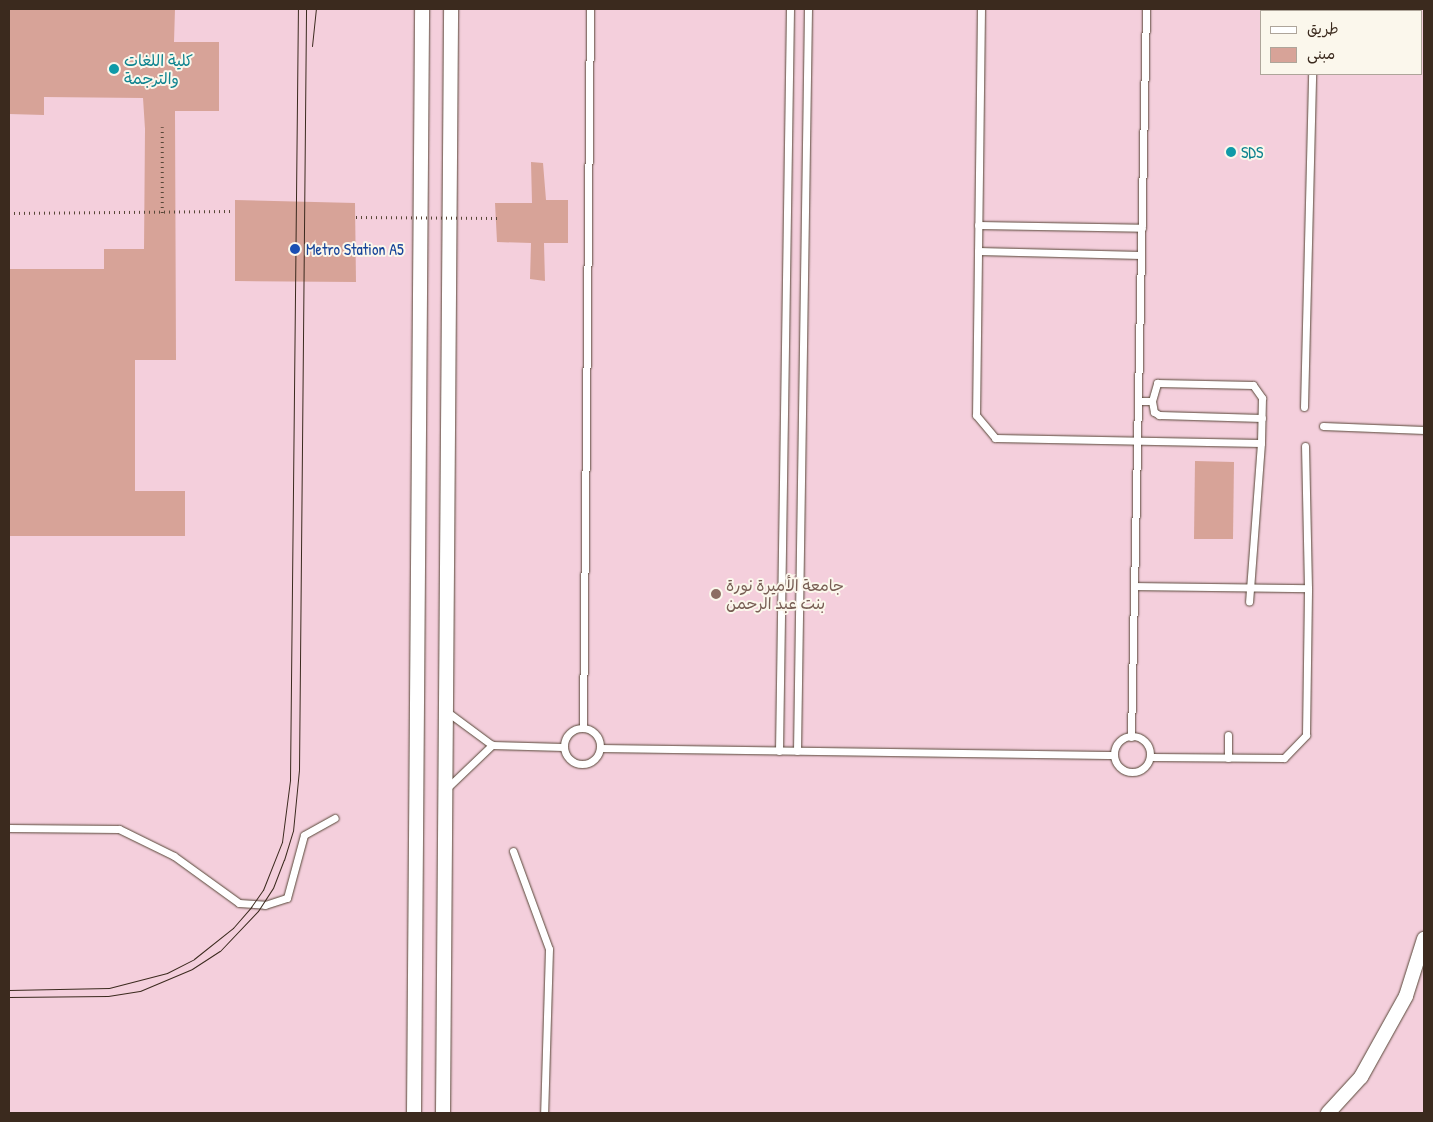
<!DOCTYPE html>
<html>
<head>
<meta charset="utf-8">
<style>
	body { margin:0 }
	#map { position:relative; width:1433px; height:1122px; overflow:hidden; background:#f3e3c7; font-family:"Patrick Hand","Playpen Sans Arabic",sans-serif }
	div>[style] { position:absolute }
	.built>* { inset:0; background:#f4cfdc }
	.building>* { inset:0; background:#d7a398 }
	.path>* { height:2.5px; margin-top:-1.25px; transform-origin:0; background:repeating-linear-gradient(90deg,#574637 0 1px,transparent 0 5px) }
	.roads { filter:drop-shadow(0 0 1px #574637) drop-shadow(0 0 1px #574637) }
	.service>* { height:7px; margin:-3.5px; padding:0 3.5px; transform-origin:3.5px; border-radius:3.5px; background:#fff }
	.service>.ring { margin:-3.5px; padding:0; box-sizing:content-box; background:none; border:7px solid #fff; border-radius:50% }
	.minor>* { height:14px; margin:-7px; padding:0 7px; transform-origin:7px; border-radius:7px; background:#fff }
	.tram>* { height:1px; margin:-0.5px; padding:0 0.5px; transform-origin:0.5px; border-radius:0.5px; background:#3b2a1e }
	.path-bridge>* { height:2.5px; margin-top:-1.25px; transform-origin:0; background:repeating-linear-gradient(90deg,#574637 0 1px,transparent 0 5px) }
	.dots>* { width:14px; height:14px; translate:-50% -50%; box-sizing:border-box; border:2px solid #fbf7ec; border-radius:50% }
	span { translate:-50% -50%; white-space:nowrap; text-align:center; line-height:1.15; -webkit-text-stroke:4px #fbf7ec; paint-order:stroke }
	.culture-label { font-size:16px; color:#0d838f }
	.left { translate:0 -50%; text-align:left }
	.transit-label { font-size:16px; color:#164399 }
	.education-label { font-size:16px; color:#785e54 }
	.frame { position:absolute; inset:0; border:10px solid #3b2a1e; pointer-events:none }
	.legend { position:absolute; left:1260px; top:10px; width:162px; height:65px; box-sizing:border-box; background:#fbf7ec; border:1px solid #aea59a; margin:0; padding:6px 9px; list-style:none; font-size:15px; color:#3b2a1e }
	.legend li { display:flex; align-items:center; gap:10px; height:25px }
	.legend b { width:25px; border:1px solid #aea59a }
</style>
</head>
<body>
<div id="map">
	<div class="built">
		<div style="clip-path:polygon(evenodd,9px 9px,1424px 9px,1424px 1113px,9px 1113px,9px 9px,1262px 11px,1422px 11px,1422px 74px,1262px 74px,1262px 11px)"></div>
	</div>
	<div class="building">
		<div style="clip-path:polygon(9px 9px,175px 9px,174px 42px,219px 42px,219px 111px,175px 111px,176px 360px,135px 360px,135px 491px,185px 491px,185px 536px,9px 536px,9px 269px,104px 269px,104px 249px,144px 249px,145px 129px,143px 98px,44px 97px,44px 115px,9px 114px)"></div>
		<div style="clip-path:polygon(531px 162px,543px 163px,546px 200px,568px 200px,568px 243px,544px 243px,545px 281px,530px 279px,531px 243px,497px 242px,495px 203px,532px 203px)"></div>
		<div style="clip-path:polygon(235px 200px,355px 203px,356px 282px,235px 281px)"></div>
		<div style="clip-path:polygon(1195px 461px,1234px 462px,1233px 539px,1194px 539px)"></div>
	</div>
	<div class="path">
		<div style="left:9px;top:213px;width:224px;rotate:-0.5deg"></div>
		<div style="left:162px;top:213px;width:86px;rotate:-90deg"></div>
	</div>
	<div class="roads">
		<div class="service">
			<div style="left:981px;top:9px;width:406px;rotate:90.7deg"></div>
			<div style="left:976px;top:415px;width:30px;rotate:50deg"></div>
			<div style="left:995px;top:438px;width:266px;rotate:1.1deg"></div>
			<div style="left:1261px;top:443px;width:159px;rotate:94.3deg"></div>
			<div style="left:1310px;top:9px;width:2px;rotate:90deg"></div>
			<div style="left:978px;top:225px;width:164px;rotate:1deg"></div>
			<div style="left:978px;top:251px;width:163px;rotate:1.4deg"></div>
			<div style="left:1138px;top:401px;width:14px"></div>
			<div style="left:1152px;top:401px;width:19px;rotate:-74deg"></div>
			<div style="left:1157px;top:383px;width:96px;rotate:1.2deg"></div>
			<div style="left:1253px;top:385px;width:16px;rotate:55deg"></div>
			<div style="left:1262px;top:398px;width:45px;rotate:91.3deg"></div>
			<div style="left:1152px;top:401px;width:11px;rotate:80deg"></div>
			<div style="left:1154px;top:412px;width:6px;rotate:31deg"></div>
			<div style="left:1159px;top:415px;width:103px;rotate:1.7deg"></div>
			<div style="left:1304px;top:407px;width:333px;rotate:-88.6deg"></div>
			<div style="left:1323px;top:426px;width:101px;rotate:2.3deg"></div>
			<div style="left:1134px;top:586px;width:174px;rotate:0.7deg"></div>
			<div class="ring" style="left:564px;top:728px;width:29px;height:29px"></div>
			<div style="left:583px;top:728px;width:719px;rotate:-89.44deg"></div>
			<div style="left:1228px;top:735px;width:23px;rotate:90deg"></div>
			<div class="ring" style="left:1114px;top:736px;width:29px;height:29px"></div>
			<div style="left:1131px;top:737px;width:728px;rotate:-88.82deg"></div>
			<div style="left:492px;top:745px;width:71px;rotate:1.6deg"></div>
			<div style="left:600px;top:748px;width:512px;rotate:0.78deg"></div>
			<div style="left:779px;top:751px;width:742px;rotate:-89.15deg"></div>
			<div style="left:797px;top:751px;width:742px;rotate:-89.15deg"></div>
			<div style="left:1151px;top:757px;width:133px;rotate:0.4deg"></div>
			<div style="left:1284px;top:758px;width:32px;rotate:-46deg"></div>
			<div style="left:1306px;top:735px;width:147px;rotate:-89.2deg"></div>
			<div style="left:1308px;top:588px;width:142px;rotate:-91.2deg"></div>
			<div style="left:446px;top:789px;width:64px;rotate:-43.7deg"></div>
			<div style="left:492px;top:745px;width:57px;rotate:-143.5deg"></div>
			<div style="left:9px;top:828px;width:110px;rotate:0.5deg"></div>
			<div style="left:119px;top:829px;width:61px;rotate:26.1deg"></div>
			<div style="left:174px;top:856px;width:80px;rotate:35.9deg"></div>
			<div style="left:239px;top:903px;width:26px;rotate:4deg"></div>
			<div style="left:265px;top:905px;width:23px;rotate:-18deg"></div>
			<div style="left:287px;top:898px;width:65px;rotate:-74.9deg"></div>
			<div style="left:304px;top:835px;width:35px;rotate:-29deg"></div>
			<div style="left:513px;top:851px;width:104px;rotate:69.8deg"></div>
			<div style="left:549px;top:949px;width:164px;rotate:91.7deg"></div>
		</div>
		<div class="minor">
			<div style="left:414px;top:1113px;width:1104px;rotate:-89.58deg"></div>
			<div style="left:443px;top:1113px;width:1104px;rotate:-89.58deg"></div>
			<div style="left:1328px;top:1113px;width:49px;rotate:-47.5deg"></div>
			<div style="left:1361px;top:1077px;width:93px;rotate:-60.9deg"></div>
			<div style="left:1406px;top:996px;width:60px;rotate:-72.5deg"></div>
		</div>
	</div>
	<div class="tram">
		<div style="left:312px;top:46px;width:37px;rotate:-84deg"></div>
		<div style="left:9px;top:990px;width:100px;rotate:-1.1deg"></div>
		<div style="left:109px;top:988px;width:60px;rotate:-14.5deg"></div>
		<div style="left:167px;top:973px;width:30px;rotate:-27deg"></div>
		<div style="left:194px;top:959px;width:50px;rotate:-38.5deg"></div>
		<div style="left:233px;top:928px;width:28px;rotate:-49deg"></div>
		<div style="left:251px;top:907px;width:21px;rotate:-55deg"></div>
		<div style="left:263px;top:890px;width:52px;rotate:-68.4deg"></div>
		<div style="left:282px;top:842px;width:63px;rotate:-82.6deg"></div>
		<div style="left:290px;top:780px;width:771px;rotate:-89.41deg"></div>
		<div style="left:9px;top:997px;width:99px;rotate:-0.6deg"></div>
		<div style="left:108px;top:996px;width:32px;rotate:-9deg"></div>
		<div style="left:140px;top:991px;width:56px;rotate:-22.9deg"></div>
		<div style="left:192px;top:969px;width:33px;rotate:-33deg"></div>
		<div style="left:220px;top:951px;width:55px;rotate:-46.5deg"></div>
		<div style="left:258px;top:911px;width:27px;rotate:-57deg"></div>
		<div style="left:273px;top:888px;width:30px;rotate:-69deg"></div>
		<div style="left:284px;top:860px;width:30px;rotate:-73deg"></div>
		<div style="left:293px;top:831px;width:61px;rotate:-84.4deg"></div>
		<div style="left:299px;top:770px;width:761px;rotate:-89.47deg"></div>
	</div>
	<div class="path-bridge">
		<div style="left:356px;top:217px;width:141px;rotate:0.4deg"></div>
	</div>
	<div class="dots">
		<div style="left:114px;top:69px;background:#0f9aa8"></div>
		<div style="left:1231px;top:152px;background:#0f9aa8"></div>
		<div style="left:295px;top:249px;background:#1a4fb4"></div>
		<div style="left:716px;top:594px;background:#8d6e63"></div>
	</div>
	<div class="culture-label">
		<span class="left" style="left:124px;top:69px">كلية اللغات<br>والترجمة</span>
		<span class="left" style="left:1241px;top:152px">SDS</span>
	</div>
	<div class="transit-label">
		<span class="left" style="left:306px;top:249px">Metro Station A5</span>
	</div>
	<div class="education-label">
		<span class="left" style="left:726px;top:594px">جامعة الأميرة نورة<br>بنت عبد الرحمن</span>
	</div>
	<div class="frame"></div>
	<ul class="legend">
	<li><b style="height:6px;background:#fff"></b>طريق</li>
	<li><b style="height:14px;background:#d7a398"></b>مبنى</li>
	</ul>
</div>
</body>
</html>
